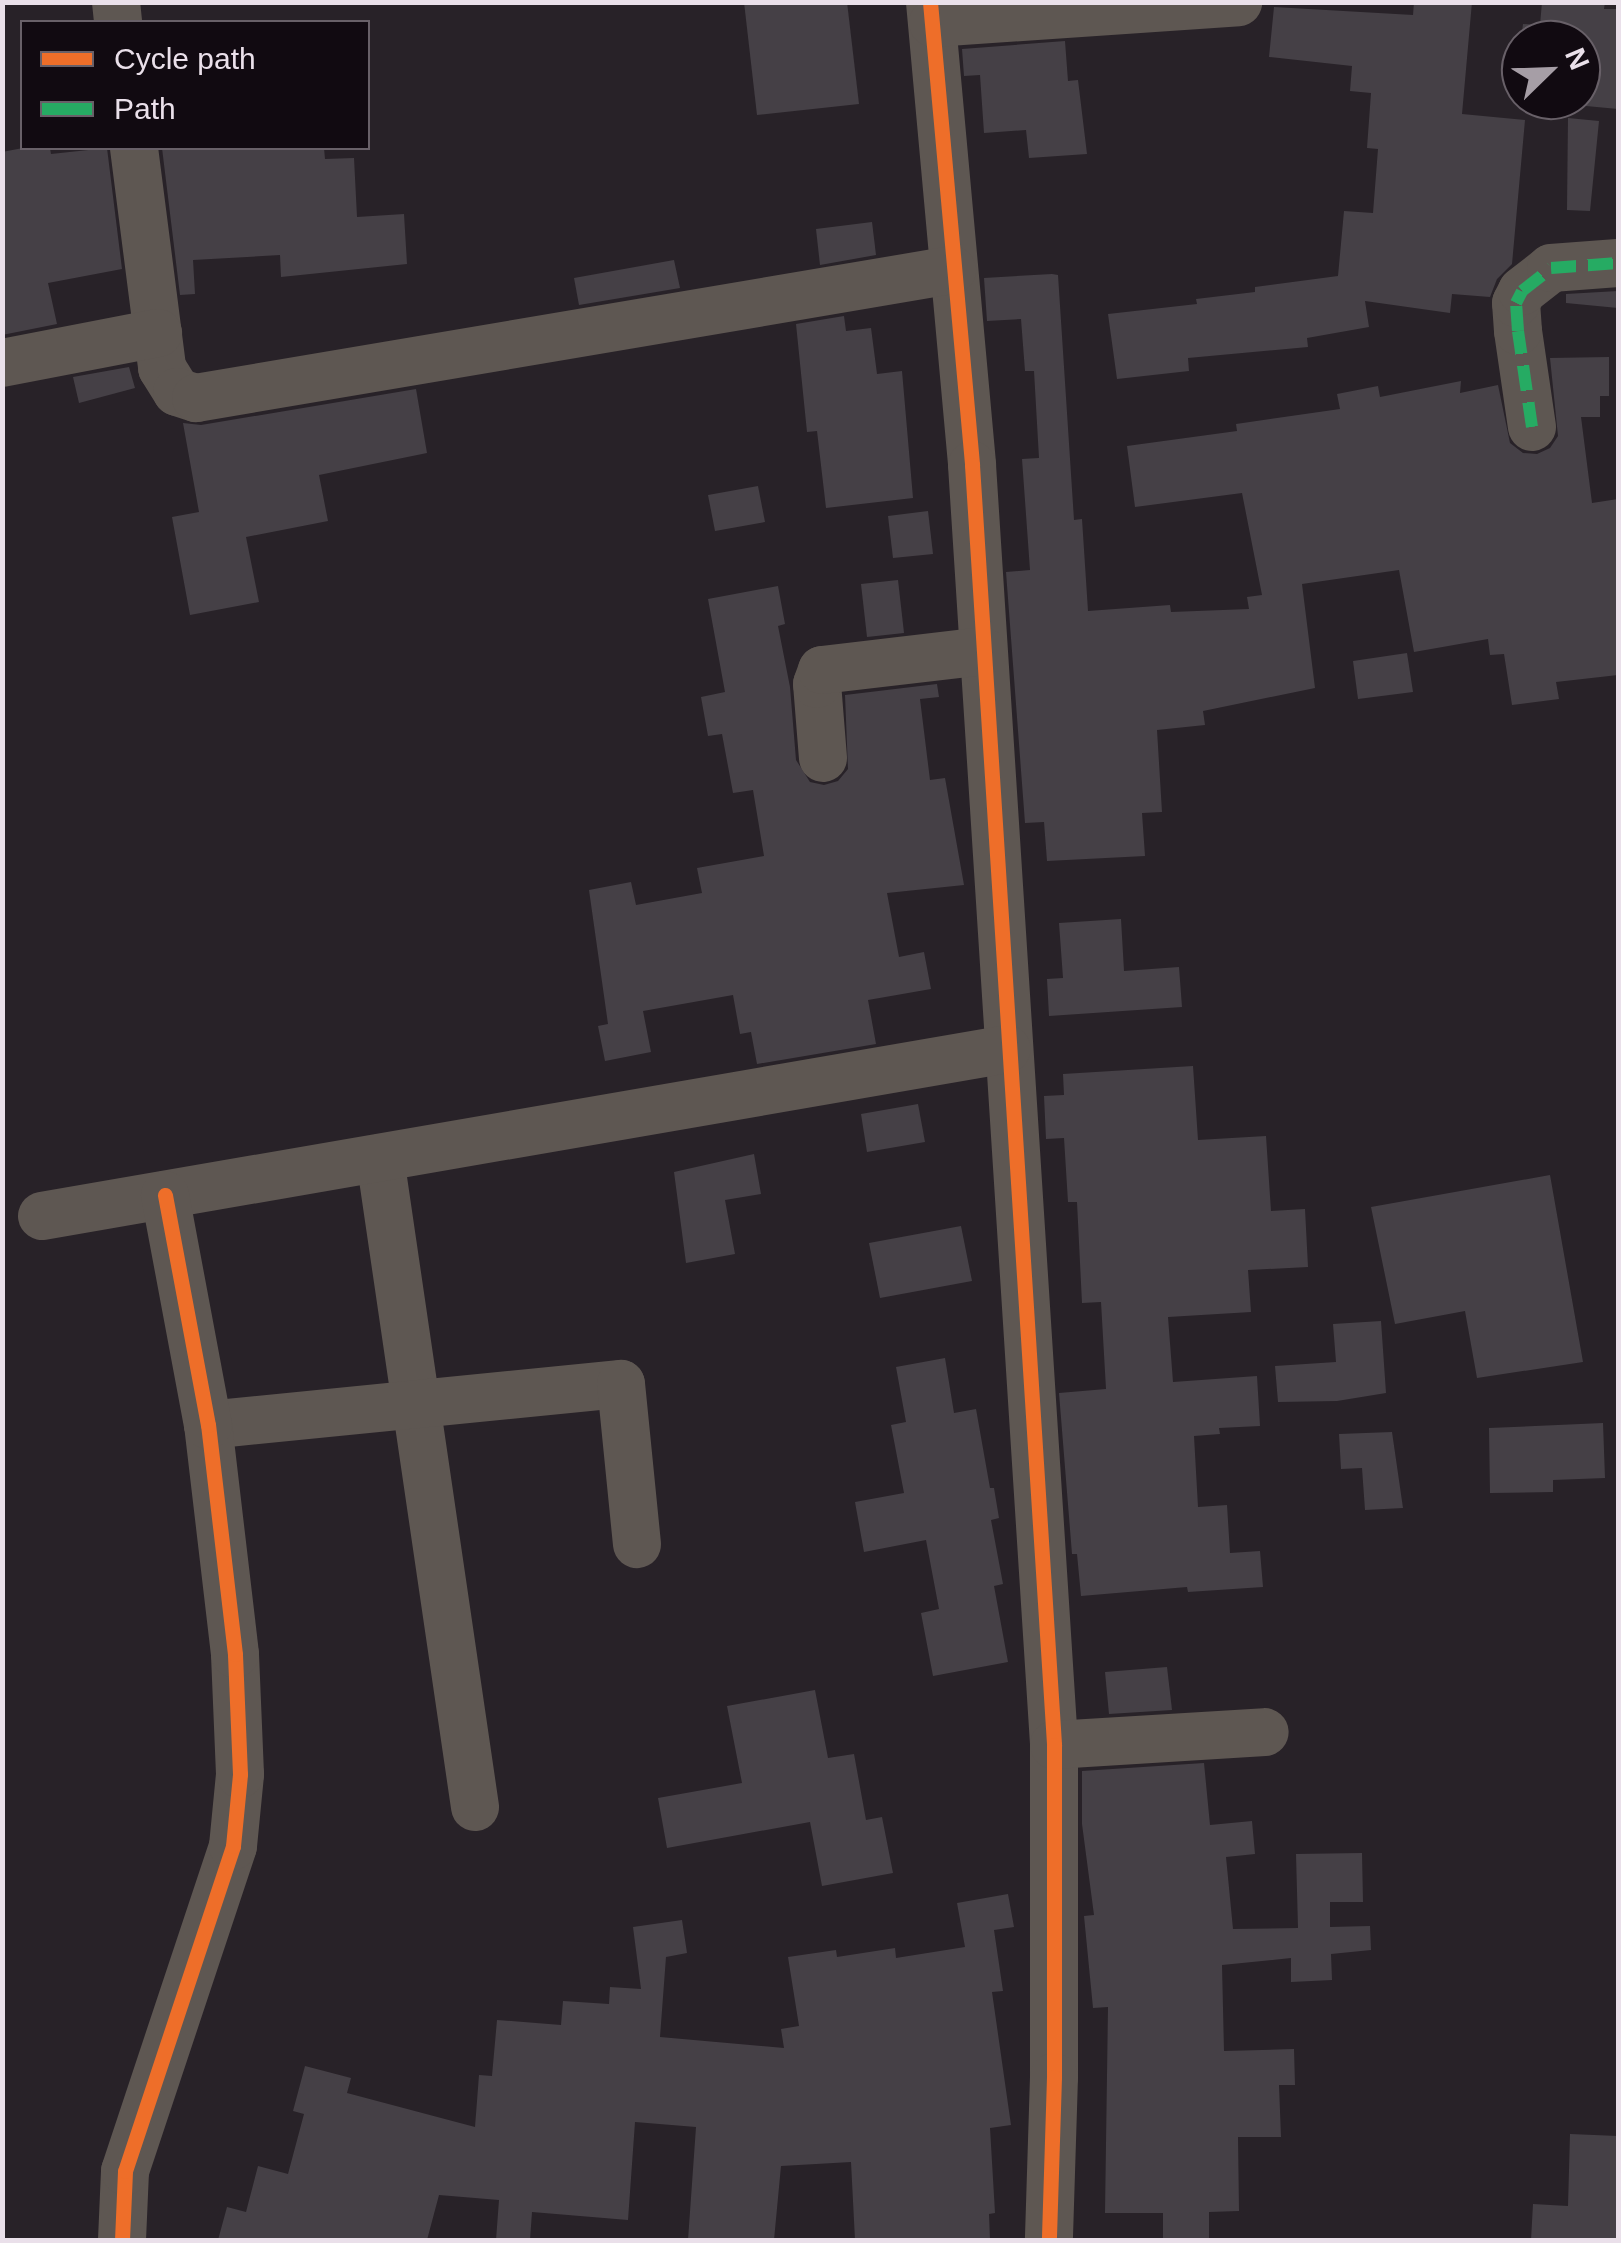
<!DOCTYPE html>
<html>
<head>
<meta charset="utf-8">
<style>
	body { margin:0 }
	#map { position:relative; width:1621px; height:2243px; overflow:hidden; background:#282228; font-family:Arial,sans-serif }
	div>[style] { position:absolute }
	.building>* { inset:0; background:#454046 }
	.minor>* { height:48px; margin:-24px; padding:0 24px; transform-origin:24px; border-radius:24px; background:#5e5752 }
	.quiet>* { height:12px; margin-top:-6px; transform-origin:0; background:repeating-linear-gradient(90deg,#26ab63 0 25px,transparent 0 37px) }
	.cycleway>* { height:15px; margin:-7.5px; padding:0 7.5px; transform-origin:7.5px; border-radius:7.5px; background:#ee6e29 }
	span { translate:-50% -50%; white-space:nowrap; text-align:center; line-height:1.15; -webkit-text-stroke:10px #110a11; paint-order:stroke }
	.frame { position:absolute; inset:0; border:5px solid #eae0ea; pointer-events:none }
	.legend { position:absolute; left:20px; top:20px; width:350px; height:130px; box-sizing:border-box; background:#110a11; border:2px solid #686068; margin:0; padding:12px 18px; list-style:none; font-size:30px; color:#eae0ea }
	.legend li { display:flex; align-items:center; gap:20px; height:50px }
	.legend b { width:50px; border:2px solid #686068 }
	.north { position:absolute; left:1501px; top:20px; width:100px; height:100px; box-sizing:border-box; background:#110a11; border:2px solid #686068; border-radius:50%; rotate:67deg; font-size:28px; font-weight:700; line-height:40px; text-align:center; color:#eae0ea }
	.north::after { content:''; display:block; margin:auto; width:35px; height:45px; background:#a69ea6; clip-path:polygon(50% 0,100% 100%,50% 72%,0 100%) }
</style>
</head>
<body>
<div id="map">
	<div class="building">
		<div style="clip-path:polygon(744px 2px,847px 2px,859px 104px,757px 115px)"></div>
		<div style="clip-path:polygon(1414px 2px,1472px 2px,1462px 114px,1525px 120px,1512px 264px,1497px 279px,1490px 297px,1452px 294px,1450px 313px,1365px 301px,1369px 327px,1307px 338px,1308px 347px,1188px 358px,1189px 371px,1117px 379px,1108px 314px,1197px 304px,1196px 299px,1255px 292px,1255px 287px,1338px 276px,1344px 211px,1373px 213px,1378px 149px,1367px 148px,1371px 93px,1350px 91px,1352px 66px,1269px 57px,1274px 7px,1413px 15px)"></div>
		<div style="clip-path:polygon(1542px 2px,1605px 2px,1604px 9px,1618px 9px,1618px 109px,1586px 106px,1591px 59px,1581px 58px,1581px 40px,1521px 40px,1523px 24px,1540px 25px)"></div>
		<div style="clip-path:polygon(1065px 41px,1068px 81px,1078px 80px,1087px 154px,1029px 158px,1026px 130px,984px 133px,980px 75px,964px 76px,962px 49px)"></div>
		<div style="clip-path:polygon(1568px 118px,1599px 121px,1590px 211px,1567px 210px)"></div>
		<div style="clip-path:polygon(23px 148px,50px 148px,51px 154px,107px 148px,122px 269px,48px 283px,57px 324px,2px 335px,2px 152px)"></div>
		<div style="clip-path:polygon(162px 148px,324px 148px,325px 159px,354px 158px,357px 217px,404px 214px,407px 264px,281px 277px,280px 255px,193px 260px,195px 294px,180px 295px)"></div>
		<div style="clip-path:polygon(872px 222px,876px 255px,820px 265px,816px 229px)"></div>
		<div style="clip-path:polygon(674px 260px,680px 288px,579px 305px,574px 278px)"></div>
		<div style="clip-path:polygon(1052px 274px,1058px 275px,1074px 520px,1082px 519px,1088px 611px,1170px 605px,1171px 612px,1249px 609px,1247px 597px,1262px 595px,1242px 493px,1135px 507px,1127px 446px,1237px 431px,1236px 424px,1340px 409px,1337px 394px,1378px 386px,1380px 397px,1461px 381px,1460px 393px,1498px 385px,1510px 443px,1523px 453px,1537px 454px,1550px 448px,1558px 436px,1550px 358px,1609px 357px,1609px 396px,1600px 396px,1600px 417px,1581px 417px,1592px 503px,1618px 499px,1618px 675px,1556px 682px,1559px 699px,1512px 705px,1504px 654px,1490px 655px,1488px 639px,1414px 652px,1399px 570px,1302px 584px,1315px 688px,1203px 711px,1205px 725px,1157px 730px,1162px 812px,1142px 813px,1145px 856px,1047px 861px,1044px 822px,1025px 823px,1006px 572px,1030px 570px,1022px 459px,1039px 458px,1034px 371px,1025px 371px,1021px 319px,987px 321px,984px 278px)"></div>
		<div style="clip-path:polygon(1618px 291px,1618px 308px,1566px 303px,1566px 294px)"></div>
		<div style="clip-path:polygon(844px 316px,846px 331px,871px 328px,877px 374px,902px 371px,913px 498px,826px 508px,817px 431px,807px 432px,796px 324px)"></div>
		<div style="clip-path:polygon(129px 367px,135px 388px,79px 403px,73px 377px)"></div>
		<div style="clip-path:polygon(416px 389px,427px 453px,319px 475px,328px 521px,246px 537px,259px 602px,190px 615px,172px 517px,199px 512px,183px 423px,201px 425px)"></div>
		<div style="clip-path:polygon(758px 486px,765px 522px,715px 531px,708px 495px)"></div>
		<div style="clip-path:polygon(928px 511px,933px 554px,893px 558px,888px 516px)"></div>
		<div style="clip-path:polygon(898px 580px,904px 633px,867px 637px,861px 584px)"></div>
		<div style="clip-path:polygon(778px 586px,785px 624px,778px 626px,790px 687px,796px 760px,810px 782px,824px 785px,838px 781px,848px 769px,845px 695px,937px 684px,939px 697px,920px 699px,930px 780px,945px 778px,964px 885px,887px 893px,899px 957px,924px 952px,931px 989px,868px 1000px,876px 1044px,757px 1064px,751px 1032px,740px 1034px,733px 995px,643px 1011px,651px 1052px,605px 1061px,598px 1026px,608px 1024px,589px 890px,631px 882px,636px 905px,702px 893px,697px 868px,764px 856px,753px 790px,733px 793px,722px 734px,708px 736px,701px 697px,725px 692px,708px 599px)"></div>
		<div style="clip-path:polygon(1407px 653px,1413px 692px,1358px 699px,1353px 661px)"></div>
		<div style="clip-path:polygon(1121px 919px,1124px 971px,1179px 967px,1182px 1007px,1049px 1016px,1047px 979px,1063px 978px,1059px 923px)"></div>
		<div style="clip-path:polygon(1193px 1066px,1198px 1140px,1266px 1136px,1271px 1211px,1305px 1209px,1308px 1267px,1248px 1270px,1251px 1312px,1168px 1317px,1173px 1382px,1257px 1376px,1260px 1426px,1219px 1428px,1220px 1434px,1194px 1436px,1198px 1507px,1227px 1505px,1230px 1553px,1260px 1551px,1263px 1587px,1188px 1592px,1187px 1587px,1081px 1596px,1077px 1554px,1072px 1554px,1059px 1393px,1106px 1389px,1101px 1302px,1082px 1303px,1077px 1202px,1068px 1202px,1064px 1138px,1046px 1139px,1044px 1096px,1064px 1095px,1063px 1074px)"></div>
		<div style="clip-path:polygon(918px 1104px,925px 1142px,867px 1152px,861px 1114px)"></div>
		<div style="clip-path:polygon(754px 1154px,761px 1194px,725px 1200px,735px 1254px,686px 1263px,674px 1172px)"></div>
		<div style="clip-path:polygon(1550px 1175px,1583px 1362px,1477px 1378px,1465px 1311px,1395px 1324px,1371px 1207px)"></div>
		<div style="clip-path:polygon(961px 1226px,972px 1281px,880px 1298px,869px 1243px)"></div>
		<div style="clip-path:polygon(1381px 1321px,1386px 1393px,1337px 1401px,1278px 1402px,1275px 1366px,1336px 1362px,1333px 1324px)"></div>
		<div style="clip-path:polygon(945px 1358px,954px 1413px,976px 1409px,990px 1488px,994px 1488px,999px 1518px,991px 1520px,1003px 1584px,994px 1586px,1008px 1662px,933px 1676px,921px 1613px,939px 1609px,926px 1540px,864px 1552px,855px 1502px,904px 1493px,891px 1425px,906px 1422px,896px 1367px)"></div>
		<div style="clip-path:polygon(1603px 1423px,1605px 1478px,1553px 1480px,1553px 1492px,1490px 1493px,1489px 1428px)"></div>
		<div style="clip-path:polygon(1392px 1432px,1403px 1508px,1365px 1510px,1362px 1468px,1341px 1469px,1339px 1434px)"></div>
		<div style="clip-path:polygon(1167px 1667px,1172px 1710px,1109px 1714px,1105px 1672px)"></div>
		<div style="clip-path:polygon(815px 1690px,828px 1758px,854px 1754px,866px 1820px,882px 1817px,893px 1873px,822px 1886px,810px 1822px,667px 1848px,658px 1798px,742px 1783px,727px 1706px)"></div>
		<div style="clip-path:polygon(1204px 1763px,1210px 1825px,1252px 1821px,1255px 1854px,1226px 1857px,1233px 1929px,1298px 1928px,1296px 1854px,1362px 1853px,1363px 1902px,1330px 1902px,1330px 1927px,1370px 1926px,1371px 1950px,1331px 1954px,1332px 1980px,1291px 1982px,1291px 1958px,1222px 1965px,1224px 2051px,1294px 2049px,1295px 2085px,1279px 2085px,1281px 2137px,1238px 2137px,1239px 2211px,1209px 2212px,1209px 2239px,1163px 2240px,1163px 2213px,1105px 2213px,1108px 2007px,1093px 2008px,1084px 1916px,1094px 1915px,1082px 1824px,1082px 1771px)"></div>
		<div style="clip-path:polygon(1008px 1894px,1014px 1927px,994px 1930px,1003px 1991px,992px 1992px,1011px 2125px,990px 2128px,995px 2213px,989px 2214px,990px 2240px,855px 2240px,851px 2162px,781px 2166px,774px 2240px,688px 2240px,696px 2127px,635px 2122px,628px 2220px,532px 2212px,530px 2240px,496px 2240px,499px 2200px,439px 2195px,427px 2240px,218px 2240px,227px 2207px,246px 2212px,258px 2166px,288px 2174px,304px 2114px,293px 2111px,305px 2066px,351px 2078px,347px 2093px,475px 2127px,479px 2075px,492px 2076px,497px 2020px,561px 2025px,563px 2001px,609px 2004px,610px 1987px,641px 1989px,633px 1927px,682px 1920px,687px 1953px,666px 1957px,660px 2037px,784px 2048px,781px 2029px,799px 2026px,788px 1957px,836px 1950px,837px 1957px,895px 1948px,896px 1958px,965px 1947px,957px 1903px)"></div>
		<div style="clip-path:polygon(1570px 2134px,1618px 2136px,1618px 2240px,1531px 2240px,1533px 2204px,1568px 2206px)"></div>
	</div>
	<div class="minor">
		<div style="left:116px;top:2px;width:20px;rotate:84deg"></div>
		<div style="left:930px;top:2px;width:465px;rotate:84.8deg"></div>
		<div style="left:972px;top:465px;width:1283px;rotate:86.33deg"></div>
		<div style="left:1054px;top:1745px;width:332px;rotate:90deg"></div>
		<div style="left:1054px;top:2077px;width:163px;rotate:91.8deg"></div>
		<div style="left:933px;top:23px;width:306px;rotate:-3.9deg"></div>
		<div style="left:134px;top:148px;width:222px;rotate:82.7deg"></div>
		<div style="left:162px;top:368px;width:28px;rotate:58deg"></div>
		<div style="left:177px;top:392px;width:20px;rotate:18deg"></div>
		<div style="left:196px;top:398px;width:767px;rotate:-9.61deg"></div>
		<div style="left:2px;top:363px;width:159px;rotate:-10.9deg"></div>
		<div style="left:1532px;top:427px;width:97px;rotate:-98.3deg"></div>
		<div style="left:1518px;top:331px;width:28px;rotate:-94deg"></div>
		<div style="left:1516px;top:303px;width:13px;rotate:-63deg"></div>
		<div style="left:1522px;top:291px;width:37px;rotate:-38deg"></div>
		<div style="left:1551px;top:268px;width:67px;rotate:-4.3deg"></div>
		<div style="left:823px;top:758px;width:74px;rotate:-94.6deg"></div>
		<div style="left:817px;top:684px;width:15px;rotate:-70deg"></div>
		<div style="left:822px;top:670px;width:162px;rotate:-6.7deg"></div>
		<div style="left:380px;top:1158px;width:656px;rotate:81.67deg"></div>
		<div style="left:42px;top:1216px;width:979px;rotate:-9.82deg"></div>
		<div style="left:208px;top:1425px;width:415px;rotate:-5.7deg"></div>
		<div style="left:621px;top:1384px;width:161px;rotate:84.3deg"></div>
		<div style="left:1054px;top:1745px;width:211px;rotate:-3.5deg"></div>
		<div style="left:122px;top:2240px;width:69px;rotate:-87.5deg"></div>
		<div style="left:125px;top:2171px;width:342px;rotate:-71.6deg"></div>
		<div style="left:233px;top:1846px;width:72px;rotate:-84.4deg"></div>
		<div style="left:240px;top:1774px;width:120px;rotate:-92.4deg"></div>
		<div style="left:235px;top:1654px;width:231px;rotate:-96.7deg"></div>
		<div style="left:208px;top:1425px;width:234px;rotate:-100.6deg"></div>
	</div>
	<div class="quiet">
		<div style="left:1532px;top:427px;width:97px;rotate:-98.3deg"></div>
		<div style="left:1518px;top:331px;width:28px;rotate:-94deg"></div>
		<div style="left:1516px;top:303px;width:13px;rotate:-63deg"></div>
		<div style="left:1522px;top:291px;width:37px;rotate:-38deg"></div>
		<div style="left:1551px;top:268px;width:67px;rotate:-4.3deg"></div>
	</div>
	<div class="cycleway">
		<div style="left:930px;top:2px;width:465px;rotate:84.8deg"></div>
		<div style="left:972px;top:465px;width:1283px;rotate:86.33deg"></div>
		<div style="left:1054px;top:1745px;width:332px;rotate:90deg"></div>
		<div style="left:1054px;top:2077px;width:163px;rotate:91.8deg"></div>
		<div style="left:122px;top:2240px;width:69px;rotate:-87.5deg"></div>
		<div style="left:125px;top:2171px;width:342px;rotate:-71.6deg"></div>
		<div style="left:233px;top:1846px;width:72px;rotate:-84.4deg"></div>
		<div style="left:240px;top:1774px;width:120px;rotate:-92.4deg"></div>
		<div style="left:235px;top:1654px;width:231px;rotate:-96.7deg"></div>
		<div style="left:208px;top:1425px;width:234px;rotate:-100.6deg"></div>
	</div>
	<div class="frame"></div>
	<ul class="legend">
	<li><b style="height:12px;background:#ee6e29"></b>Cycle path</li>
	<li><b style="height:12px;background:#26ab63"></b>Path</li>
	</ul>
	<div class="north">N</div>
</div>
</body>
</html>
